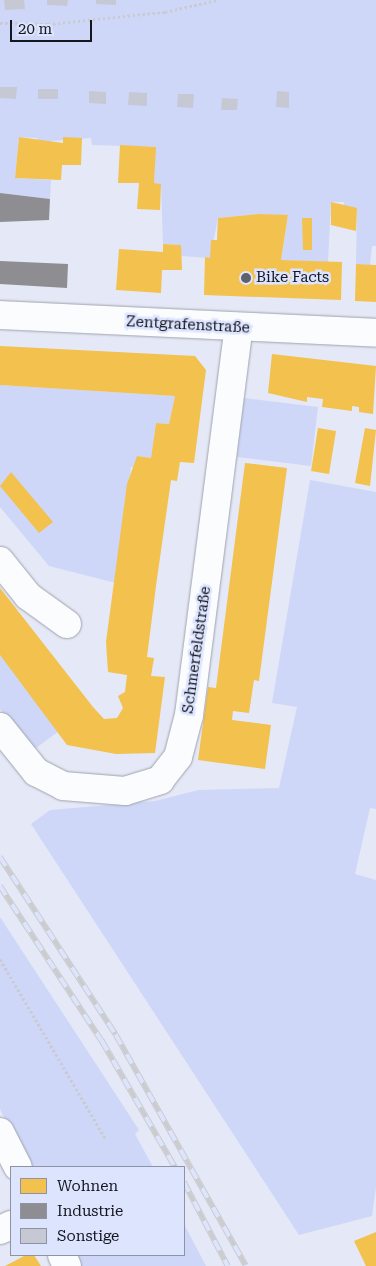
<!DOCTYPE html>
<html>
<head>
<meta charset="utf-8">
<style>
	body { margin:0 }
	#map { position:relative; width:376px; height:1266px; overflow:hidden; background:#e5e8f6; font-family:"Roboto Serif",serif }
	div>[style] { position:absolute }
	.green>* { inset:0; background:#ced7f8 }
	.homes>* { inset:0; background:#f2c14e }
	.industry>* { inset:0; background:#8d8d92 }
	.building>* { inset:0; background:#c6c9d4 }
	.path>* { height:3px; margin-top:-1.5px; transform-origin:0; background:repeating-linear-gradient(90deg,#c9cbd0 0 2.5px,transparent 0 5px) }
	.roads { filter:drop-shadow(0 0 1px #a0a2ad) drop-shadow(0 0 1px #a0a2ad) }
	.minor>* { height:28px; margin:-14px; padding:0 14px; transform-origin:14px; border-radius:14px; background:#fbfcfe }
	.rail>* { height:5.5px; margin-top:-2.75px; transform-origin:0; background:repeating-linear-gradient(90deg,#dde4fe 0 11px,#cbccd0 0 22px); box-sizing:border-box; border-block:1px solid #cbccd0 }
	.dots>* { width:14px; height:14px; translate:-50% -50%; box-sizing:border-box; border:2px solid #dde4fe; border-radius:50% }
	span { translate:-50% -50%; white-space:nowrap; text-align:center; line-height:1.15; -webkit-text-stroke:5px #dde4fe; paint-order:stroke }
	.poi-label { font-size:15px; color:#151720 }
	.left { translate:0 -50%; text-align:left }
	.street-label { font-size:15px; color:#151720 }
	.legend { position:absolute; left:10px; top:1166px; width:175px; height:90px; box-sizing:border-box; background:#dde4fe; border:1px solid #8d92a5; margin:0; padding:6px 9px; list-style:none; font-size:15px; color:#151720 }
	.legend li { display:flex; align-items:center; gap:10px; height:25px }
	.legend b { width:25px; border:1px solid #8d92a5 }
	.scale { position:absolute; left:10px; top:20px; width:82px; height:22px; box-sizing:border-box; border:2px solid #151720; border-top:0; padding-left:6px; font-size:15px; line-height:18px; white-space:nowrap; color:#151720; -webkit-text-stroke:4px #dde4fe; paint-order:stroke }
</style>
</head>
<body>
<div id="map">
	<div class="green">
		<div style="clip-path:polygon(0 0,376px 0,376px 246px,372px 246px,370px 265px,356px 264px,357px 209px,344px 208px,344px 202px,331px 202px,328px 262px,281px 260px,288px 216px,259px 214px,218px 218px,210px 258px,181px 256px,180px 245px,163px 244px,161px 184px,154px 183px,155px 147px,92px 145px,91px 138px,37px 142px,37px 138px,19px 137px,15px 178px,51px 180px,50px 199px,0 193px)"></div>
		<div style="clip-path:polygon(0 385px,175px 396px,169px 424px,156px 423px,151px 458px,137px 456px,136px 467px,131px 467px,116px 583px,49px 566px,0 507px)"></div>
		<div style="clip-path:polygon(244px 398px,318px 407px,311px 466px,237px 457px)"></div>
		<div style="clip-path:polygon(310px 480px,376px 492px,376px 809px,370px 808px,355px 874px,376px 880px,376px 1187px,372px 1216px,299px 1235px,31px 824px,50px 810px,155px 801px,199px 790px,279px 788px,297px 707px,272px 703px)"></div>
		<div style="clip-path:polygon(0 655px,59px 731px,32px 751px,0 709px)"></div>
		<div style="clip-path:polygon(0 917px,139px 1130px,135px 1134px,153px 1167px,27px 1167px,0 1109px)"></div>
		<div style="clip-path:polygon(184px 1224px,206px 1266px,73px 1266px,68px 1255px,184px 1255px)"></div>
	</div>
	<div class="homes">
		<div style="clip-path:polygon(19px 137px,63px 143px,63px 137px,82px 138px,81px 165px,62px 165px,61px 180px,15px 178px)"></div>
		<div style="clip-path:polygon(120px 145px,156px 147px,154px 183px,161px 184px,160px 210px,137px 209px,139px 183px,118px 183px)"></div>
		<div style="clip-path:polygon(331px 202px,357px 208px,356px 231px,331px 225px)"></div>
		<div style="clip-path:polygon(259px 214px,288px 215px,281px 260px,342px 262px,341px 300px,204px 295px,205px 257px,210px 258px,211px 240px,217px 240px,218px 218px)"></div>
		<div style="clip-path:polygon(302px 218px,312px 218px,312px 250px,303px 250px)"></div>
		<div style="clip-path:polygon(163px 244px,181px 245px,182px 270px,162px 270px,161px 293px,116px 290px,119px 249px,163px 252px)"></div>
		<div style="clip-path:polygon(356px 264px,376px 265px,376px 302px,355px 301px)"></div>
		<div style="clip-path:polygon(0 346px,195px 356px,206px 370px,194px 463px,180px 462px,177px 481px,171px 480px,156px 586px,147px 657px,154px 658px,151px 676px,165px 677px,155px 753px,116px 754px,67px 745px,0 655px,0 588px,93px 707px,104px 719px,117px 718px,123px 708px,118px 696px,125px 692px,127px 675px,108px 672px,106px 642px,127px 484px,137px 456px,151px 458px,156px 423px,169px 424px,175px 396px,0 385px)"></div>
		<div style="clip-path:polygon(272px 354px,376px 366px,373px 414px,359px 412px,359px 407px,352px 406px,352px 411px,322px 407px,323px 399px,307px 397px,307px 402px,268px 393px)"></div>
		<div style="clip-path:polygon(318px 428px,336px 431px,329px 474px,311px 471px)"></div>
		<div style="clip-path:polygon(365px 428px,376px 430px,370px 486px,355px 483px)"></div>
		<div style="clip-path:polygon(245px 463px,287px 468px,259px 681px,254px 680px,249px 713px,233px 711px,232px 720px,271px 725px,265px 769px,198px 760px,208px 687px,216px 688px)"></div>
		<div style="clip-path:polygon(11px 472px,53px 522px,39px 533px,0 486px)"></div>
		<div style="clip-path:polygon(376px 1232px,376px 1266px,366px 1266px,354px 1241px)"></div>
		<div style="clip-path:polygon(26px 1255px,34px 1255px,41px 1266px,5px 1266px)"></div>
	</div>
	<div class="industry">
		<div style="clip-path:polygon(0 193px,50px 199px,49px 220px,0 222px)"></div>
		<div style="clip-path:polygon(0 261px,68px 264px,67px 288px,0 284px)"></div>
	</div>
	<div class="building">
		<div style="clip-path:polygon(4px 0,24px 0,25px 9px,5px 10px)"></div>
		<div style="clip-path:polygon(47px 0,68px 0,67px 6px,47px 5px)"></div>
		<div style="clip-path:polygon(96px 0,116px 0,116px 5px,96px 4px)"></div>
		<div style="clip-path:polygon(0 87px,17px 87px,16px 99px,0 98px)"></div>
		<div style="clip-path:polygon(38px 89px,58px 89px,58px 99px,38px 99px)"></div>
		<div style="clip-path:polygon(89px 91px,106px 92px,106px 104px,89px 103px)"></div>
		<div style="clip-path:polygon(277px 91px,289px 92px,289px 108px,276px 107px)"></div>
		<div style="clip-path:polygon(129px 92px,147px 93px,147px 106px,128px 105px)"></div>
		<div style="clip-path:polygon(178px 94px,194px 94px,193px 108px,177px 107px)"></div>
		<div style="clip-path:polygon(222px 98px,238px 99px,237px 110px,221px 110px)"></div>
	</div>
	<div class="path">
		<div style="left:0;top:23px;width:48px;rotate:1.2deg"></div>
		<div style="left:48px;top:24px;width:118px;rotate:-5.9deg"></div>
		<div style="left:165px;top:12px;width:53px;rotate:-13deg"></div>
		<div style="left:0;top:959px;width:208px;rotate:59.6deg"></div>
	</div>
	<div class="roads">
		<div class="minor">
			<div style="left:0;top:315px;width:376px;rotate:2.7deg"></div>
			<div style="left:0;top:561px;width:45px;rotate:51.3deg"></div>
			<div style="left:28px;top:596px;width:48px;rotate:35.7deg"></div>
			<div style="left:0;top:727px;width:58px;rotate:51.3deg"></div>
			<div style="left:36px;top:772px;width:30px;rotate:27deg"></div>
			<div style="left:63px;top:786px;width:62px;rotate:4.6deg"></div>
			<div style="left:125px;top:791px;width:37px;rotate:-17deg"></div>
			<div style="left:160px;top:780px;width:29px;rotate:-52deg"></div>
			<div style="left:178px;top:757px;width:43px;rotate:-75.3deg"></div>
			<div style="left:189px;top:715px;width:391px;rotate:-82.7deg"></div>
			<div style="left:0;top:1132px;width:39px;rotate:63deg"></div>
			<div style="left:0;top:1230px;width:12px;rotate:-24deg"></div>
			<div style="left:62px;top:1255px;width:12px;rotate:66deg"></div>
		</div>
	</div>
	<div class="rail">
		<div style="left:0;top:857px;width:212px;rotate:56.9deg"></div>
		<div style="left:116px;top:1035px;width:265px;rotate:60.6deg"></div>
		<div style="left:0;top:886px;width:186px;rotate:56.7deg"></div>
		<div style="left:102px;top:1041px;width:146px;rotate:59.9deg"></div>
		<div style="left:184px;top:1182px;width:95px;rotate:62.4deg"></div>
	</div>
	<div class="dots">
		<div style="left:246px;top:278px;background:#5e606b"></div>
	</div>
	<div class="poi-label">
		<span class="left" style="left:256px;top:278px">Bike Facts</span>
	</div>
	<div class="street-label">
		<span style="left:188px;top:325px;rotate:3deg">Zentgrafenstraße</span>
		<span style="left:197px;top:650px;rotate:-82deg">Schmerfeldstraße</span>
	</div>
	<ul class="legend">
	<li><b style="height:14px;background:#f2c14e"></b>Wohnen</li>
	<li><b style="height:14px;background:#8d8d92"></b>Industrie</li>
	<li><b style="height:14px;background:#c6c9d4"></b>Sonstige</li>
	</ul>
	<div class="scale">20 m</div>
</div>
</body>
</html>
